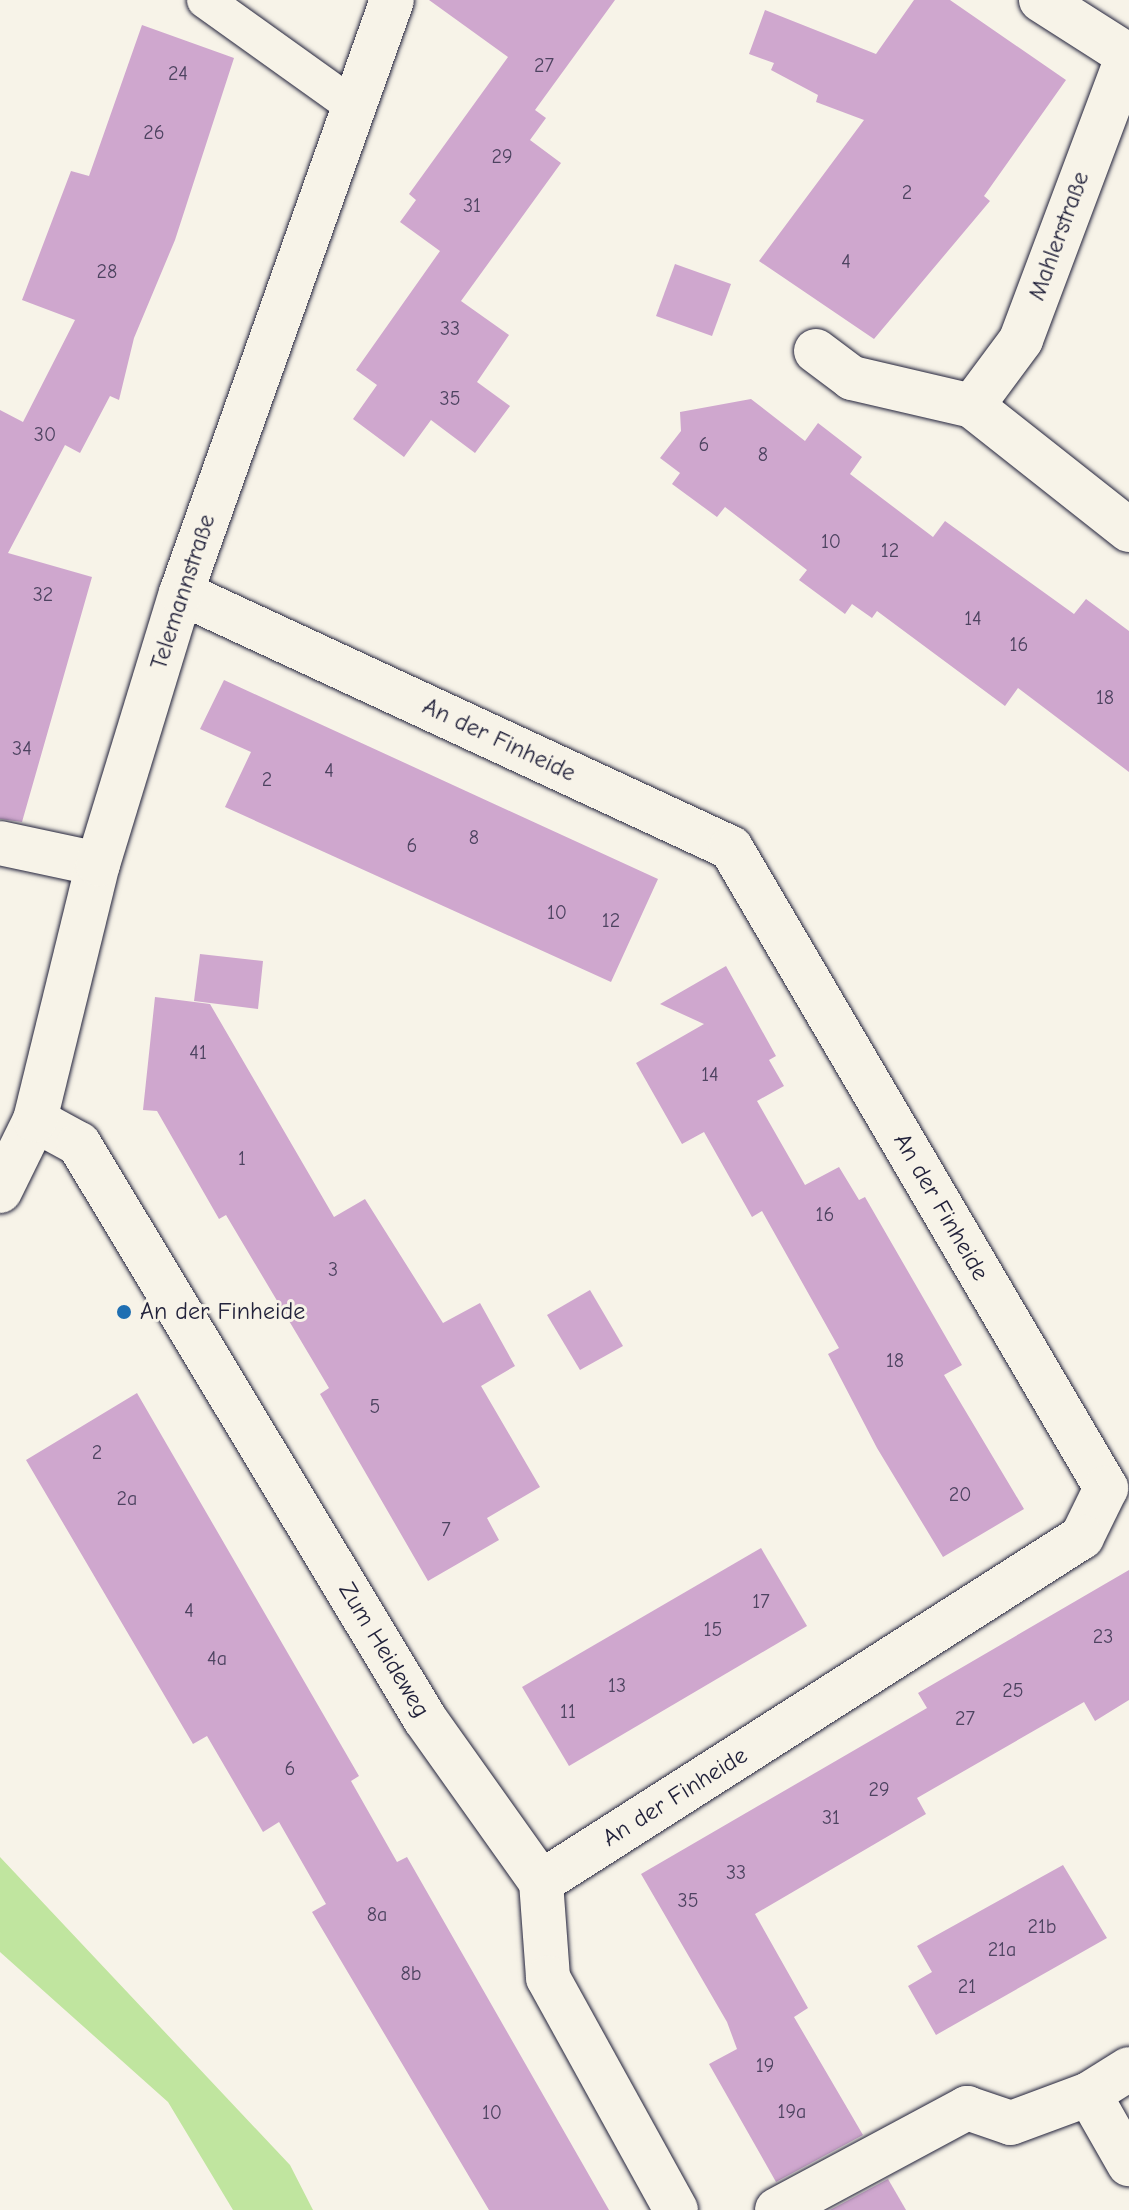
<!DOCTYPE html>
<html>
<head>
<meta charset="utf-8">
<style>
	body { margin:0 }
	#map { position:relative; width:1129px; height:2210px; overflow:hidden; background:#f7f3e8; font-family:"Comic Neue",sans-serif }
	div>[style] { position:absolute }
	.green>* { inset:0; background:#c0e59f }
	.building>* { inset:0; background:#cfa7ce }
	.roads { filter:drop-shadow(0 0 2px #22223b) drop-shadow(0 0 2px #22223b) }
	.service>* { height:36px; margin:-18px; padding:0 18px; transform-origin:18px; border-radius:18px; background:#f7f3e8 }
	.minor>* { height:44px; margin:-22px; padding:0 22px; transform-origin:22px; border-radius:22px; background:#f7f3e8 }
	.dots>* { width:22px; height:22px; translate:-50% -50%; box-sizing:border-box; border:4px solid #f7f3e8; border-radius:50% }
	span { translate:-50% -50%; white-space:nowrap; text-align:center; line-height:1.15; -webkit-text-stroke:6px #f7f3e8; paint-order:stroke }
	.number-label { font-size:20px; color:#4d4360 }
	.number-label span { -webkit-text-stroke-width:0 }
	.street-label { font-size:24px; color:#22223b }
	.poi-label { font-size:24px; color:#22223b }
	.left { translate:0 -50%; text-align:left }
</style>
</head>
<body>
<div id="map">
	<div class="green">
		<div style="clip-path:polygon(0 1857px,290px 2165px,313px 2210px,233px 2210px,168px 2102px,0 1952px)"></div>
	</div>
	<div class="building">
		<div style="clip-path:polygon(429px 0,615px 0,535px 110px,546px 118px,530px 140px,561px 163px,461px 301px,509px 335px,477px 382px,510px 406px,475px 453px,431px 420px,404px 457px,353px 419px,377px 385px,356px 370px,440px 251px,400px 222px,416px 200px,409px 194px,508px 57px)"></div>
		<div style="clip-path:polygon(914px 0,950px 0,1066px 80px,984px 196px,990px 201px,874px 339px,759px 261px,864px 120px,816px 102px,818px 95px,771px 70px,774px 63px,749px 54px,765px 10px,876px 54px)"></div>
		<div style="clip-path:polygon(142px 25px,234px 58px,175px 240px,134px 338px,119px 400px,110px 396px,80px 453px,65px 445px,8px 553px,92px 577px,22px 822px,0 819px,0 410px,23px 422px,75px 320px,22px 300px,71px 171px,89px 176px)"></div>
		<div style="clip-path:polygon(675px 264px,731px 284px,712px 336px,656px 316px)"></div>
		<div style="clip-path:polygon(751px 399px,805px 441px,818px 423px,862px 457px,850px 474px,933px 537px,945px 521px,1074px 614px,1086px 599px,1129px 631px,1129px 772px,1018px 688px,1005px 706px,877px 611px,872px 618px,852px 604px,845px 614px,799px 580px,807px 570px,725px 507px,717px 517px,672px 484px,680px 473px,660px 458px,681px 431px,680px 412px)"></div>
		<div style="clip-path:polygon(224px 680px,658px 879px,611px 982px,225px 807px,251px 752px,200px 729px)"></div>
		<div style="clip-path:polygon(200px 954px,263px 961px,258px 1009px,194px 1001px)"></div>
		<div style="clip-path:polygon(726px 966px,776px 1056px,769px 1060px,784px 1086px,757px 1101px,805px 1185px,839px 1167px,859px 1200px,865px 1197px,962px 1365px,944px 1375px,1024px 1509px,943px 1557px,877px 1448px,828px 1354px,839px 1348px,762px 1211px,752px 1217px,704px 1132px,682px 1144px,636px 1063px,704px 1024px,660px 1004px)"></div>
		<div style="clip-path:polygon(155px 997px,210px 1004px,334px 1217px,365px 1199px,443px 1323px,480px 1303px,515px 1366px,481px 1386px,540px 1487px,487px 1518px,499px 1540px,428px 1581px,320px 1394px,329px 1388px,226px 1215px,219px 1219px,157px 1111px,143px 1110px)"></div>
		<div style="clip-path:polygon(590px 1290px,623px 1346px,580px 1370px,547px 1315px)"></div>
		<div style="clip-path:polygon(137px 1393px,359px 1776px,351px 1781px,397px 1862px,407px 1857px,609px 2210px,489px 2210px,312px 1912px,326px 1904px,279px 1822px,263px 1832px,207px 1736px,193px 1744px,26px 1460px)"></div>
		<div style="clip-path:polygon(761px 1548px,807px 1626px,569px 1766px,522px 1687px)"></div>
		<div style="clip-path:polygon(1129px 1570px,1129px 1700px,1095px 1721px,1084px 1702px,917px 1798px,926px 1814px,755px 1914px,808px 2008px,794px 2017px,863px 2135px,776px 2182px,709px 2064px,737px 2049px,727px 2022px,641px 1874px,927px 1708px,918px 1693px)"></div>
		<div style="clip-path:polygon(1063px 1865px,1107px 1938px,936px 2035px,908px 1986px,932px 1972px,917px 1946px)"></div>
		<div style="clip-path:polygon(888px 2179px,906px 2210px,830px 2210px)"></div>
	</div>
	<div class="roads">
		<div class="service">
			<div style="left:205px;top:0;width:182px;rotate:35.6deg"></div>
		</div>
		<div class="minor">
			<div style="left:1041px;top:0;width:104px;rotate:32.5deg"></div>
			<div style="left:1128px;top:55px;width:304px;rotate:110.6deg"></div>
			<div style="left:1021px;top:340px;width:82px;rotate:126.6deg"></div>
			<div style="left:972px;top:406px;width:200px;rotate:38.3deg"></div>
			<div style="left:816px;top:351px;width:45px;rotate:36.9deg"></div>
			<div style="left:852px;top:378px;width:123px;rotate:13.1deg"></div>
			<div style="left:181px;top:593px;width:606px;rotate:24.87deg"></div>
			<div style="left:731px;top:848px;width:742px;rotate:59.63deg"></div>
			<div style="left:1106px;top:1488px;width:55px;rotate:116.1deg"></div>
			<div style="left:1082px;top:1537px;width:642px;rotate:147.47deg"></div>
			<div style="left:0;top:843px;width:100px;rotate:12.1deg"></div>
			<div style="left:35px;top:1120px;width:50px;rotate:28.6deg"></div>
			<div style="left:79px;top:1144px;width:671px;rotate:58.96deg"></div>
			<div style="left:425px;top:1719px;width:200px;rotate:54.6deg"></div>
			<div style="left:541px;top:1882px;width:96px;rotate:85.8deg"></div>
			<div style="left:548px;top:1978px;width:265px;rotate:61.1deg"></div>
			<div style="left:0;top:1191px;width:79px;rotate:-63.8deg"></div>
			<div style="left:35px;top:1120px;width:264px;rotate:-76.2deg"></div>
			<div style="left:98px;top:864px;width:283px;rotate:-73deg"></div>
			<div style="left:181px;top:593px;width:629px;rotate:-70.41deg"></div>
			<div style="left:1089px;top:2094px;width:47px;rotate:-32deg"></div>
			<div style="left:777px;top:2210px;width:216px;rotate:-28.2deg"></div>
			<div style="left:967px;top:2108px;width:46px;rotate:18.8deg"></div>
			<div style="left:1011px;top:2123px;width:83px;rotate:-20.4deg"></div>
			<div style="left:1089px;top:2094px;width:81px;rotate:60.3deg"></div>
		</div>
	</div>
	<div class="dots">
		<div style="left:124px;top:1312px;background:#1f6fb2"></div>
	</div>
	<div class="number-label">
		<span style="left:544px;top:65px">27</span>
		<span style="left:178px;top:73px">24</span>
		<span style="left:154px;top:132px">26</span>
		<span style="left:502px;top:156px">29</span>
		<span style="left:907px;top:192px">2</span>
		<span style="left:472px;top:205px">31</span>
		<span style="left:846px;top:261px">4</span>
		<span style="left:107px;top:271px">28</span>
		<span style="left:450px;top:328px">33</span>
		<span style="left:450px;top:398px">35</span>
		<span style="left:45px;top:434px">30</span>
		<span style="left:704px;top:444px">6</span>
		<span style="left:763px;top:454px">8</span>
		<span style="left:831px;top:541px">10</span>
		<span style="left:890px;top:550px">12</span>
		<span style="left:43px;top:594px">32</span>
		<span style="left:973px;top:618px">14</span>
		<span style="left:1019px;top:644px">16</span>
		<span style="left:1105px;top:697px">18</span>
		<span style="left:22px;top:748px">34</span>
		<span style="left:329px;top:770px">4</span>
		<span style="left:267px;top:779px">2</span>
		<span style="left:474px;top:837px">8</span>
		<span style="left:412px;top:845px">6</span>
		<span style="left:557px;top:912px">10</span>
		<span style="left:611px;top:920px">12</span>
		<span style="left:198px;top:1052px">41</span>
		<span style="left:710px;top:1074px">14</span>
		<span style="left:242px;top:1158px">1</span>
		<span style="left:825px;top:1214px">16</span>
		<span style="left:333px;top:1269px">3</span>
		<span style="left:895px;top:1360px">18</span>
		<span style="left:375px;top:1406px">5</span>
		<span style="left:97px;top:1452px">2</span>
		<span style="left:960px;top:1494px">20</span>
		<span style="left:127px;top:1498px">2a</span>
		<span style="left:446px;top:1529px">7</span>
		<span style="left:761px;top:1601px">17</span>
		<span style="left:189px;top:1610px">4</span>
		<span style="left:713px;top:1629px">15</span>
		<span style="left:1103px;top:1636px">23</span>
		<span style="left:217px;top:1658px">4a</span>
		<span style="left:617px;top:1685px">13</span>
		<span style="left:1013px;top:1690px">25</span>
		<span style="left:568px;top:1711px">11</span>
		<span style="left:965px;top:1718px">27</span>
		<span style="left:290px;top:1768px">6</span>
		<span style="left:879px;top:1789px">29</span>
		<span style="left:831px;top:1817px">31</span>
		<span style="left:736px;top:1872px">33</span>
		<span style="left:688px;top:1900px">35</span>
		<span style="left:377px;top:1914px">8a</span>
		<span style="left:1042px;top:1926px">21b</span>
		<span style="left:1002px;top:1949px">21a</span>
		<span style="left:411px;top:1973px">8b</span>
		<span style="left:967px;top:1986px">21</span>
		<span style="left:765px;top:2065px">19</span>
		<span style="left:792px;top:2111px">19a</span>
		<span style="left:492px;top:2112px">10</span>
	</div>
	<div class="street-label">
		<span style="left:1059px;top:236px;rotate:-70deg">Mahlerstraße</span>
		<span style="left:183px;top:592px;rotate:-72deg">Telemannstraße</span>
		<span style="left:499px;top:740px;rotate:25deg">An der Finheide</span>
		<span style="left:941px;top:1207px;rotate:60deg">An der Finheide</span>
		<span style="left:384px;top:1650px;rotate:59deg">Zum Heideweg</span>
		<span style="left:675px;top:1797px;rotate:-32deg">An der Finheide</span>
	</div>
	<div class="poi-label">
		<span class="left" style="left:140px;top:1312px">An der Finheide</span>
	</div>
</div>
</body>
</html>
